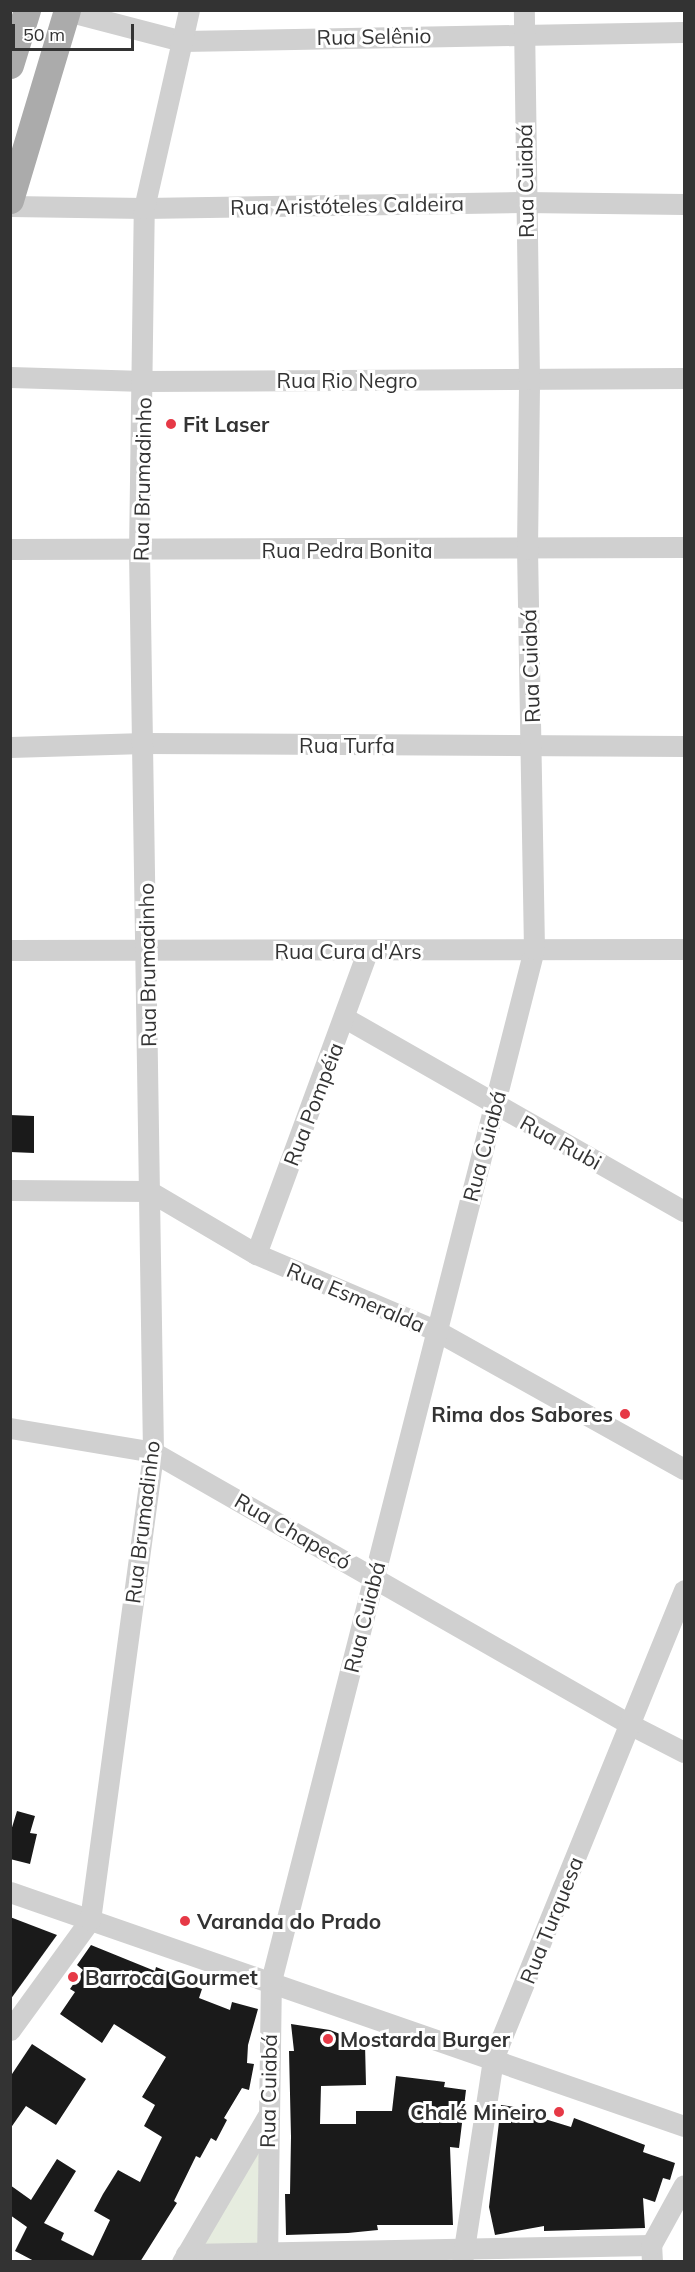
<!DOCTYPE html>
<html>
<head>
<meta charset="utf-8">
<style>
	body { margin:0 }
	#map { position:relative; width:695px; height:2272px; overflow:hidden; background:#fff; font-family:Mulish,sans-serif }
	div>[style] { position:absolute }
	.green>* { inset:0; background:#e6ecdf }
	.building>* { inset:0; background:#1a1a1a }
	.minor>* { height:21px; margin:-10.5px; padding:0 10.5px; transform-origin:10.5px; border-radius:10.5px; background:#d0d0d0 }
	.major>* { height:27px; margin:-13.5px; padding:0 13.5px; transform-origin:13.5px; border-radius:13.5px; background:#ababab }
	.dots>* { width:16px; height:16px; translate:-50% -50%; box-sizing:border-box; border:3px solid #fff; border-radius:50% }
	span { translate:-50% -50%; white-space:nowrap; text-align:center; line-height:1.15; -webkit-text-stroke:6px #fff; paint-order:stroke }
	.street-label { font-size:21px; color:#333 }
	.poi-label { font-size:21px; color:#333; font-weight:700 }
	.left { translate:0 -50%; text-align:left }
	.right { translate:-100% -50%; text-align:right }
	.frame { position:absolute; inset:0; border:12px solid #333; pointer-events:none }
	.scale { position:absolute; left:12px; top:24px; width:122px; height:27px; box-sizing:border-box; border:3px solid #333; border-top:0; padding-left:8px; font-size:18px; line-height:21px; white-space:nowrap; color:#333; -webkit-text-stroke:4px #fff; paint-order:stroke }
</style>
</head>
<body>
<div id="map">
	<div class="green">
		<div style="clip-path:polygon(266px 2119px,267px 2253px,187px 2252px)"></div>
	</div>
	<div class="building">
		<div style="clip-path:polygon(10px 1115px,34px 1116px,34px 1153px,10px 1152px)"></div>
		<div style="clip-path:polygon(17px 1811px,35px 1816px,30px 1833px,37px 1834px,30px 1864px,10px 1859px,10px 1834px)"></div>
		<div style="clip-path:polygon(10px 1917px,57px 1935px,10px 2000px)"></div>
		<div style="clip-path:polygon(91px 1945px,155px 1971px,156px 1967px,176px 1975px,174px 1979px,202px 1989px,199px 1998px,230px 2010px,232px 2002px,258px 2009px,248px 2045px,247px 2063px,254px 2064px,249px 2090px,242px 2088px,224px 2118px,227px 2120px,216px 2141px,211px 2138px,200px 2158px,196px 2156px,174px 2201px,177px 2203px,140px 2262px,36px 2262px,15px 2251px,27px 2227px,10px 2215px,10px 2185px,31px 2200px,57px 2159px,76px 2171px,44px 2223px,64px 2233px,61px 2240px,93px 2256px,110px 2220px,94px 2211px,103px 2194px,118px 2170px,140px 2182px,162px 2137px,144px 2126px,155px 2105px,142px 2097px,166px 2057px,114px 2024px,102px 2043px,60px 2014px,75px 1992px,70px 1989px,83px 1970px,77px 1965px)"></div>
		<div style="clip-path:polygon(291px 2024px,330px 2030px,365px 2044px,366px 2085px,321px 2086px,320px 2124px,356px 2124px,356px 2111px,392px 2111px,396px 2076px,445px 2082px,444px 2087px,466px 2090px,459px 2148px,450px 2147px,453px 2225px,377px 2225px,378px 2230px,348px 2233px,286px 2235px,285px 2194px,290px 2194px,291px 2137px,289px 2051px,294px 2051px)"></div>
		<div style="clip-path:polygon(32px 2044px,86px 2079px,56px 2125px,26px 2106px,10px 2129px,10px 2077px)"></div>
		<div style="clip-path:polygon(501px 2105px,522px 2108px,522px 2112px,571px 2127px,574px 2118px,645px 2145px,643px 2152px,675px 2163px,670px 2180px,663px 2178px,655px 2202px,643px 2198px,645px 2228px,544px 2231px,544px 2226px,495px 2235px,489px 2207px)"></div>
	</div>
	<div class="minor">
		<div style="left:67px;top:11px;width:119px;rotate:14.6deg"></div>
		<div style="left:182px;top:41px;width:502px;rotate:-1.03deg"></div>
		<div style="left:10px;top:206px;width:134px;rotate:0.9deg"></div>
		<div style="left:144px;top:208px;width:380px;rotate:-0.9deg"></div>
		<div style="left:524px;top:202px;width:160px;rotate:0.7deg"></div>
		<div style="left:10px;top:377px;width:134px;rotate:1.7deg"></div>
		<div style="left:144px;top:381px;width:540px;rotate:-0.32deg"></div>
		<div style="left:10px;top:549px;width:674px;rotate:-0.17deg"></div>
		<div style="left:10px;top:747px;width:134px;rotate:-1.7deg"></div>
		<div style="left:144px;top:743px;width:540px;rotate:0.32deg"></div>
		<div style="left:10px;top:950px;width:674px;rotate:-0.09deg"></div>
		<div style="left:345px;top:1018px;width:390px;rotate:29.7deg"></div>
		<div style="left:10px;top:1190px;width:139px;rotate:0.4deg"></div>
		<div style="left:149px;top:1191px;width:124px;rotate:30.5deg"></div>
		<div style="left:256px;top:1254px;width:194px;rotate:23deg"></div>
		<div style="left:435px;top:1330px;width:285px;rotate:29.2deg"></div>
		<div style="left:256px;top:1254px;width:322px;rotate:-69.8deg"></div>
		<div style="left:10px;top:1428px;width:145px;rotate:9.5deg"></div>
		<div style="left:153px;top:1452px;width:550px;rotate:29.73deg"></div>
		<div style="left:631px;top:1725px;width:59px;rotate:27deg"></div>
		<div style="left:10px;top:1892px;width:713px;rotate:19.15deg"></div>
		<div style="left:10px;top:2030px;width:136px;rotate:-54deg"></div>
		<div style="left:90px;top:1920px;width:472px;rotate:-82.3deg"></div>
		<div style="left:153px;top:1452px;width:900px;rotate:-90.89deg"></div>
		<div style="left:139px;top:552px;width:344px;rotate:-89.2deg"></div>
		<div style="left:144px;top:208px;width:203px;rotate:-77.2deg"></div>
		<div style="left:186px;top:2254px;width:465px;rotate:-1.1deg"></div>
		<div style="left:182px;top:2262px;width:168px;rotate:-59.6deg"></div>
		<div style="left:267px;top:2262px;width:281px;rotate:-89.2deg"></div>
		<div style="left:271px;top:1981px;width:1065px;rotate:-75.7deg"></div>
		<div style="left:534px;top:949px;width:400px;rotate:-91deg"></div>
		<div style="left:527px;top:549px;width:170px;rotate:-89.3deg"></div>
		<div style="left:529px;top:379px;width:369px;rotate:-90.8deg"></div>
		<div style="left:462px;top:2262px;width:205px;rotate:-81.3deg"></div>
		<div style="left:493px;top:2059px;width:506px;rotate:-67.84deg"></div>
		<div style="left:652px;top:2262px;width:17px;rotate:-93deg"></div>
		<div style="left:651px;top:2245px;width:68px;rotate:-61.2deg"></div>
	</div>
	<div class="major">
		<div style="left:10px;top:65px;width:58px;rotate:-72.8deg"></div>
		<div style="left:10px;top:200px;width:198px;rotate:-73.3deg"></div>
	</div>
	<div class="dots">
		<div style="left:171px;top:424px;background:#e63946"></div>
		<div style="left:625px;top:1414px;background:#e63946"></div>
		<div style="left:185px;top:1921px;background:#e63946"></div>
		<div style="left:73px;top:1977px;background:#e63946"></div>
		<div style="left:328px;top:2039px;background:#e63946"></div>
		<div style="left:559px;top:2112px;background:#e63946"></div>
	</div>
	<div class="street-label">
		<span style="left:374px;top:36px;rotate:-1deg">Rua Selênio</span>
		<span style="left:525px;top:181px;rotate:-91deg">Rua Cuiabá</span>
		<span style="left:347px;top:205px;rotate:-1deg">Rua Aristóteles Caldeira</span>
		<span style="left:347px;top:380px">Rua Rio Negro</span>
		<span style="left:142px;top:479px;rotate:-89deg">Rua Brumadinho</span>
		<span style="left:347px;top:550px">Rua Pedra Bonita</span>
		<span style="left:530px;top:666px;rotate:-92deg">Rua Cuiabá</span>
		<span style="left:347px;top:745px">Rua Turfa</span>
		<span style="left:348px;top:951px">Rua Cura d'Ars</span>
		<span style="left:147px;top:965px;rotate:-91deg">Rua Brumadinho</span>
		<span style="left:313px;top:1104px;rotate:-69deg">Rua Pompéia</span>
		<span style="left:561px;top:1142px;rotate:29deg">Rua Rubi</span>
		<span style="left:484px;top:1146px;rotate:-75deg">Rua Cuiabá</span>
		<span style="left:356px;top:1297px;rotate:23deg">Rua Esmeralda</span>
		<span style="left:142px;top:1522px;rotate:-83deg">Rua Brumadinho</span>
		<span style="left:293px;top:1531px;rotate:30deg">Rua Chapecó</span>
		<span style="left:364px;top:1617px;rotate:-76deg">Rua Cuiabá</span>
		<span style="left:551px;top:1920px;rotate:-68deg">Rua Turquesa</span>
		<span style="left:268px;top:2091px;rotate:-89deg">Rua Cuiabá</span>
	</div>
	<div class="poi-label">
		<span class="left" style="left:183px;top:424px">Fit Laser</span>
		<span class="right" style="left:613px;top:1414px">Rima dos Sabores</span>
		<span class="left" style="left:197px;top:1921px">Varanda do Prado</span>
		<span class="left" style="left:85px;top:1977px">Barroca Gourmet</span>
		<span class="left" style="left:340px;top:2039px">Mostarda Burger</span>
		<span class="right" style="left:547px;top:2112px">Chalé Mineiro</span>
	</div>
	<div class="frame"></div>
	<div class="scale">50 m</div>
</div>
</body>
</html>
